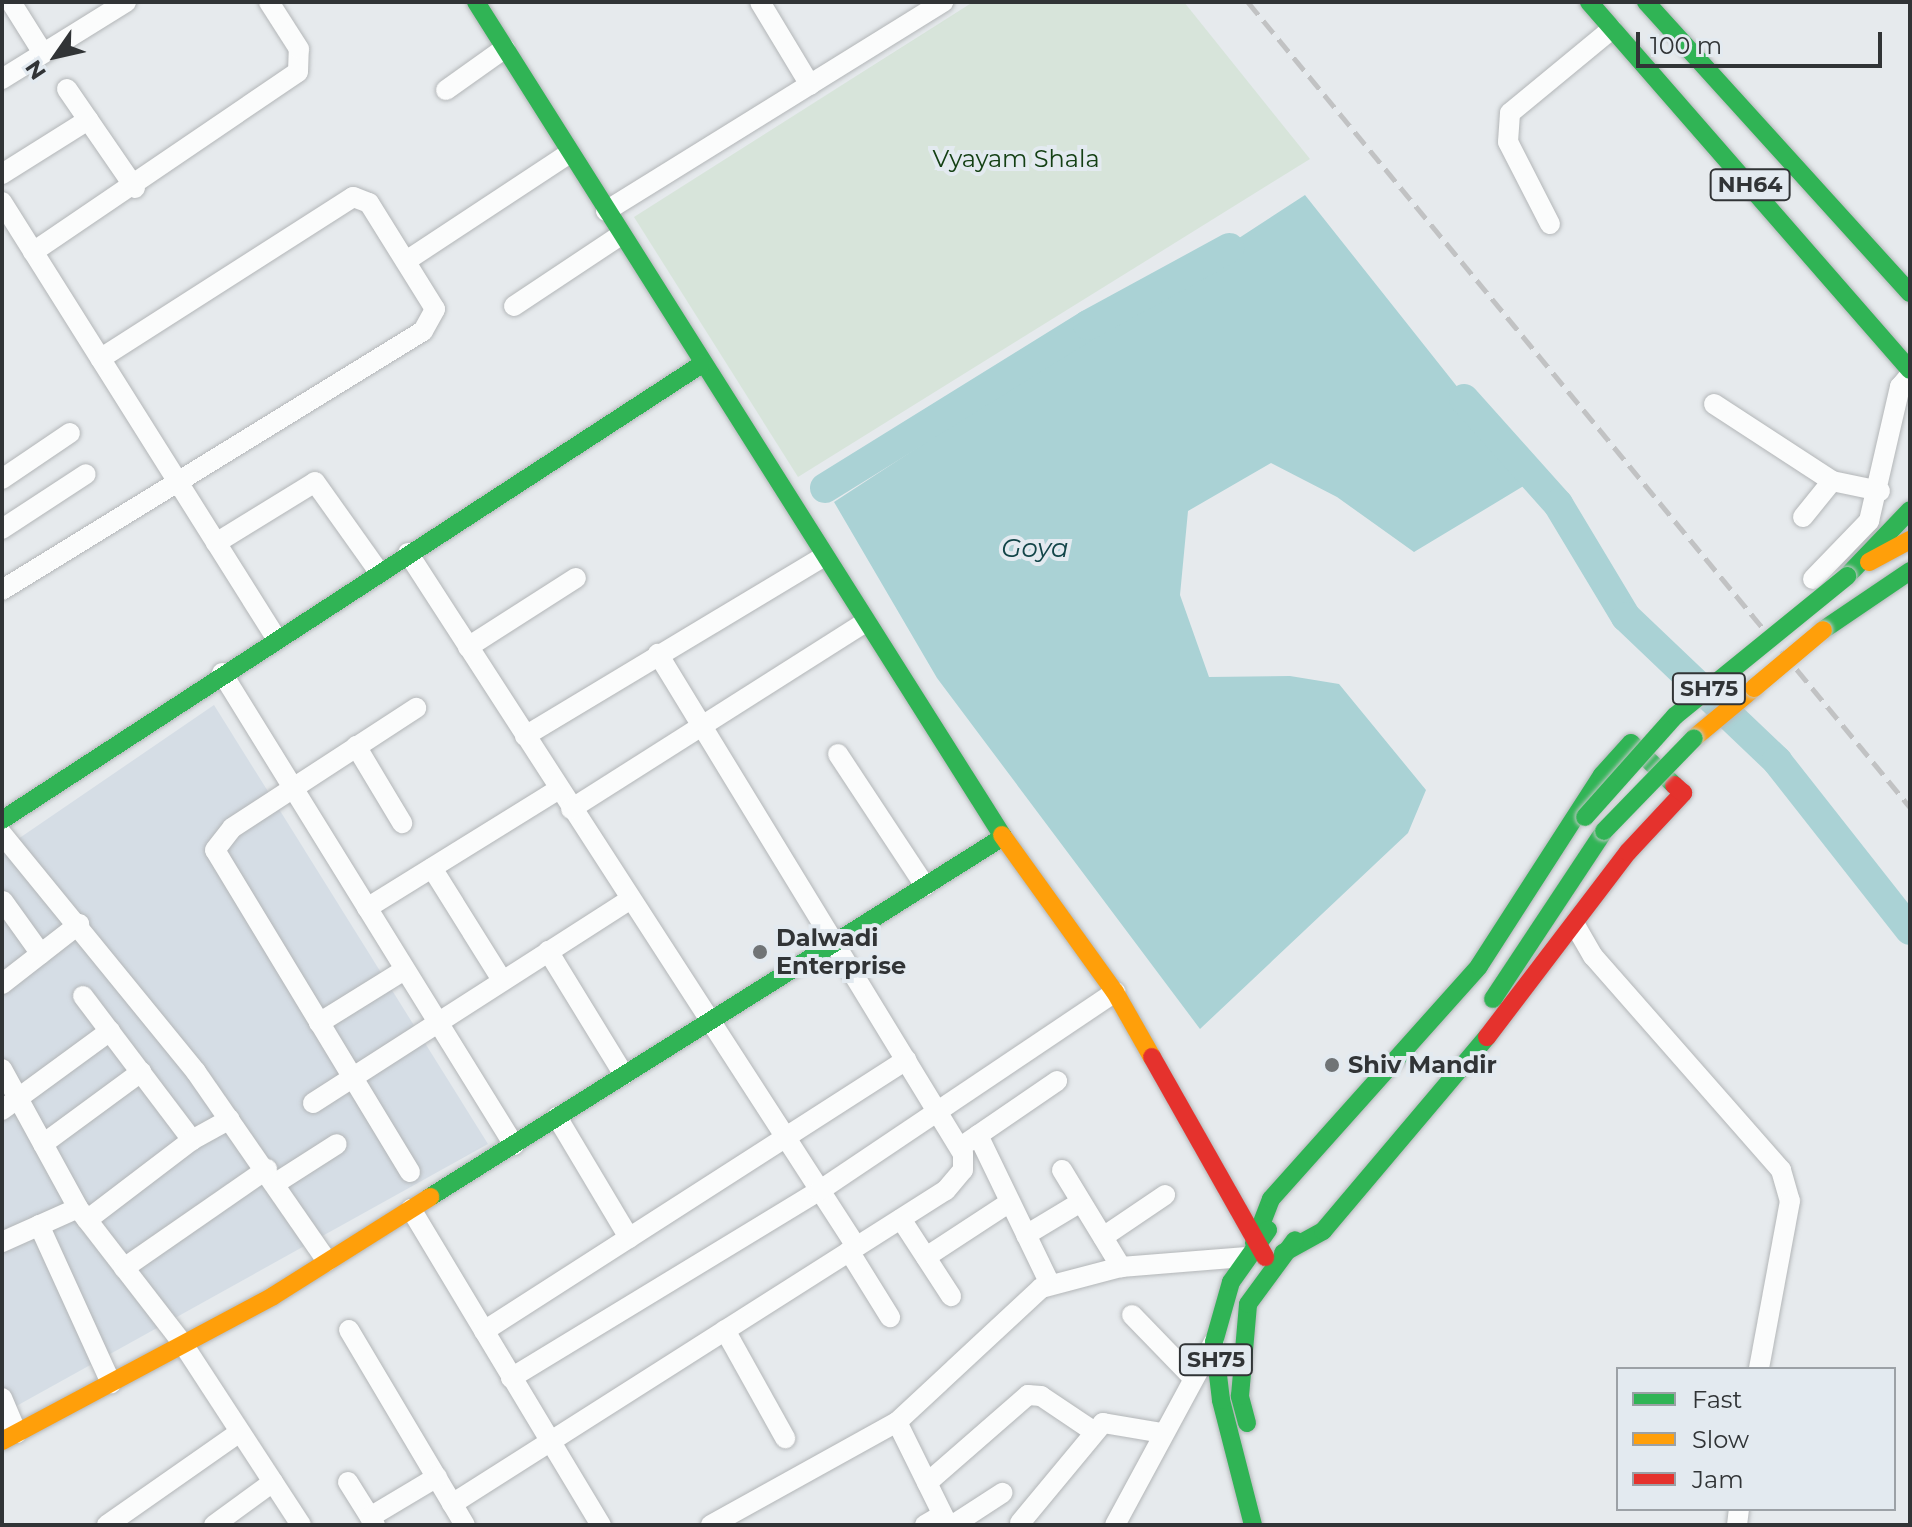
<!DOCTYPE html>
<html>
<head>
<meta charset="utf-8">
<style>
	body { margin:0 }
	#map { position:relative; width:1912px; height:1527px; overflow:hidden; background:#e6eaed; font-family:Montserrat,sans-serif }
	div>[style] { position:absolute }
	.built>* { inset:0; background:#d5dde5 }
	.green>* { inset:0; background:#d7e4da }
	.water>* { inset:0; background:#aad2d5 }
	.river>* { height:30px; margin:-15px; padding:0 15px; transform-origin:15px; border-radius:15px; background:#aad2d5 }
	.roads { filter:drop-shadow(0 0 2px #b3b6b8) drop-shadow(0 0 2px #b3b6b8) }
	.street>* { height:20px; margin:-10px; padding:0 10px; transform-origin:10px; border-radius:10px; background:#fbfcfc }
	.fast>* { height:18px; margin:-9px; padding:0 9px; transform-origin:9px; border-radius:9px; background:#30b455 }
	.slow>* { height:18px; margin:-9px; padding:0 9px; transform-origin:9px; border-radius:9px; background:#ff9f0a }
	.jam>* { height:18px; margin:-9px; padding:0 9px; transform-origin:9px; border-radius:9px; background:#e5322d }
	.rail>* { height:5px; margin-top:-2.5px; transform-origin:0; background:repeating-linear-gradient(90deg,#c1c2c3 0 16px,transparent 0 24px) }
	.bridges { filter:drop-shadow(0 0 2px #c5c7c9) drop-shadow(0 0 2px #c5c7c9) }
	.fast-bridge>* { height:18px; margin:-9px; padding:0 9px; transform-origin:9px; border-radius:9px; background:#30b455 }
	.slow-bridge>* { height:18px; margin:-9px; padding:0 9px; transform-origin:9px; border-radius:9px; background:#ff9f0a }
	.dots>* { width:22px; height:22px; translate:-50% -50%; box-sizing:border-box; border:4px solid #e3eaf0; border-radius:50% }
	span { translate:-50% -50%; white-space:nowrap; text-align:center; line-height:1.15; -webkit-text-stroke:8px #e3eaf0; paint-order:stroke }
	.shield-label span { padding:2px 6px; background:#e3eaf0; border:2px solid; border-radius:6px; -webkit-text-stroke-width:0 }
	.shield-label { font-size:22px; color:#313436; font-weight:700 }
	.park-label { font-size:24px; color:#144014 }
	.poi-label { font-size:24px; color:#313436; font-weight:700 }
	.left { translate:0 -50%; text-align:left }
	.water-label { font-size:26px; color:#124548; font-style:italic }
	.frame { position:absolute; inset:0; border:4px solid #313436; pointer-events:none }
	.legend { position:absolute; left:1616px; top:1367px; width:280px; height:144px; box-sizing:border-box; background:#e3eaf0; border:2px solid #9ca1a6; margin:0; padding:10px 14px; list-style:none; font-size:24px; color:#313436 }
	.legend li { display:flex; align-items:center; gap:16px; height:40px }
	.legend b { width:40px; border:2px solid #9ca1a6 }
	.north { position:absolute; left:16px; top:16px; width:80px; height:80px; -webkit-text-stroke:6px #e3eaf0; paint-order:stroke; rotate:236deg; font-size:22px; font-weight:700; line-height:32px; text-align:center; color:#313436 }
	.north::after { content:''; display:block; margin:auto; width:28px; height:36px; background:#313436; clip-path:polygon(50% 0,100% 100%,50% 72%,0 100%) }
	.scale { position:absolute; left:1636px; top:32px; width:246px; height:36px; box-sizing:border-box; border:4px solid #313436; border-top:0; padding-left:10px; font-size:24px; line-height:28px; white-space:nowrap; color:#313436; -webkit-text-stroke:6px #e3eaf0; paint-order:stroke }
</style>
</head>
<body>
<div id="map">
	<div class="built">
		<div style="clip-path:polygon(214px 705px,488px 1144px,2px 1414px,2px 850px)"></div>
	</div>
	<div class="green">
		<div style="clip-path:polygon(973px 2px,1184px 2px,1310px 159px,798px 477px,634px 217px)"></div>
	</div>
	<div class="water">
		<div style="clip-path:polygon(1305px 195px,1532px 481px,1414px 552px,1337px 497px,1271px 463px,1188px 511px,1180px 595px,1209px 677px,1290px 676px,1339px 684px,1426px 790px,1408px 833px,1200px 1029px,937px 678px,834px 502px)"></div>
	</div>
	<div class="river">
		<div style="left:1464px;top:399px;width:141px;rotate:48.2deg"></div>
		<div style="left:1558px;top:504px;width:132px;rotate:59deg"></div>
		<div style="left:1626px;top:617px;width:209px;rotate:43.6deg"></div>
		<div style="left:1777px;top:761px;width:215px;rotate:51.8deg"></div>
		<div style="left:825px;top:488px;width:309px;rotate:-31.8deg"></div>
		<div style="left:1088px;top:325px;width:161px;rotate:-28.6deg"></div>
	</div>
	<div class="roads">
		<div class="street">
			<div style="left:11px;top:2px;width:60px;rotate:57.9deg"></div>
			<div style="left:760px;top:2px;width:97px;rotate:58.9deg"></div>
			<div style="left:2px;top:79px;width:146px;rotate:-31.8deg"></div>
			<div style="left:67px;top:89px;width:120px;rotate:55.5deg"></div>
			<div style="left:446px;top:90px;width:72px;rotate:-35.4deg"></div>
			<div style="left:2px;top:174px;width:102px;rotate:-32.1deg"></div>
			<div style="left:2px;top:202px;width:515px;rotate:57.85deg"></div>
			<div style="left:606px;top:211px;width:397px;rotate:-31.8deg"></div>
			<div style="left:1550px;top:224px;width:92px;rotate:-117.1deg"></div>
			<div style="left:1508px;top:142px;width:29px;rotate:-86deg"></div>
			<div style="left:1510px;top:113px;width:132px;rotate:-39.5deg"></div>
			<div style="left:33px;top:252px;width:320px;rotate:-34.2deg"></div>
			<div style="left:298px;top:72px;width:23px;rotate:-88deg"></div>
			<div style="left:299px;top:49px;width:56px;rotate:-122.6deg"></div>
			<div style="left:406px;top:261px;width:196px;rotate:-33.4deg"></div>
			<div style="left:514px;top:306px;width:128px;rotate:-33.6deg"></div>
			<div style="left:1714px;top:404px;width:141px;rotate:33.1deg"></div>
			<div style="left:2px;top:479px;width:82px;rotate:-34.1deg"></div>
			<div style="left:1803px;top:517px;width:46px;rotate:-51.1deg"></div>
			<div style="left:1832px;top:481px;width:49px;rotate:11.8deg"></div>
			<div style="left:2px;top:529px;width:100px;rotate:-33.2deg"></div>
			<div style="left:216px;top:543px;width:116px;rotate:-31.6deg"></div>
			<div style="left:315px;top:482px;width:110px;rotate:54.6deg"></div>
			<div style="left:408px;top:553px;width:825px;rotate:57.12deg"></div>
			<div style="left:1813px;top:579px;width:81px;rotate:-46deg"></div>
			<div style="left:1869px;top:521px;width:138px;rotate:-77deg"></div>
			<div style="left:1900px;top:387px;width:16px;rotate:-50deg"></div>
			<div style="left:2px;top:590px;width:494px;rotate:-31.6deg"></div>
			<div style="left:423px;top:331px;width:25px;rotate:-61deg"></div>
			<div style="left:435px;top:309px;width:125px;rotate:-121.9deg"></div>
			<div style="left:369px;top:203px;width:17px;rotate:-159deg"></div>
			<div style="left:353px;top:197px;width:300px;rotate:147.4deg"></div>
			<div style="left:468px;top:647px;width:128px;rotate:-32.6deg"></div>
			<div style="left:222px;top:673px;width:555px;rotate:58.26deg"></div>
			<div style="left:525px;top:736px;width:349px;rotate:-31deg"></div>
			<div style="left:356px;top:746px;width:90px;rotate:59.1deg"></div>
			<div style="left:838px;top:754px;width:158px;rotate:56.6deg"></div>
			<div style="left:571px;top:809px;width:349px;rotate:-32.4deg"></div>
			<div style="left:2px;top:834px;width:307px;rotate:50.8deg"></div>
			<div style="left:196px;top:1072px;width:230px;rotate:55.3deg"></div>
			<div style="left:432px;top:868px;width:132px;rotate:58deg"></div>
			<div style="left:3px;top:901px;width:65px;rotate:54.4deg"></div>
			<div style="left:367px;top:908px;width:226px;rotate:-31.8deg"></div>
			<div style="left:1575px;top:925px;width:36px;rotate:60deg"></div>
			<div style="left:1593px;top:956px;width:285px;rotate:48.7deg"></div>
			<div style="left:1781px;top:1170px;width:32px;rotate:74deg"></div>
			<div style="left:1790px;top:1201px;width:171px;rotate:100.5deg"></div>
			<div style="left:548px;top:951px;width:145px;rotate:58.5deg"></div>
			<div style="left:2px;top:984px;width:98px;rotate:-37.9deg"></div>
			<div style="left:83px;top:996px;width:181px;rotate:52.9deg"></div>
			<div style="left:319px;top:1023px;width:100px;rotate:-31.9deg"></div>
			<div style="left:2px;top:1069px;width:158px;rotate:61.3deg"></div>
			<div style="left:78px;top:1208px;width:172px;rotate:52.3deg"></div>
			<div style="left:183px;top:1344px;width:216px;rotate:56.9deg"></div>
			<div style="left:313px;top:1103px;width:376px;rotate:-32.7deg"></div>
			<div style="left:2px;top:1110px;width:134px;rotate:-36.2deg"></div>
			<div style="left:557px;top:1117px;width:141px;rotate:59.2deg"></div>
			<div style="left:978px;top:1135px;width:165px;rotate:64.2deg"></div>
			<div style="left:968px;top:1142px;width:108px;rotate:-34.4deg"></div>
			<div style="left:43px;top:1144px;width:122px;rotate:-36.3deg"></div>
			<div style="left:1062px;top:1170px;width:114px;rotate:58.7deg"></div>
			<div style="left:410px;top:1172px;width:376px;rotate:-121.2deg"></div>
			<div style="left:215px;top:850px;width:28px;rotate:-52deg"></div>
			<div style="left:232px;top:828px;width:220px;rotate:-33.1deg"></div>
			<div style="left:276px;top:1183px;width:72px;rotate:-32.6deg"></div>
			<div style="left:411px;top:1209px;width:369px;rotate:59deg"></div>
			<div style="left:901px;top:1219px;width:92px;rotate:57deg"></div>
			<div style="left:87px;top:1220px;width:132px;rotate:-37.3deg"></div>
			<div style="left:192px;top:1140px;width:43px;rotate:-28.9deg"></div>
			<div style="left:39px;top:1225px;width:174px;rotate:65.5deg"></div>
			<div style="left:1026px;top:1235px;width:64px;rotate:-31deg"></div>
			<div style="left:1103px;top:1237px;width:75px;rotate:-34.1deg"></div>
			<div style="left:2px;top:1242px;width:83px;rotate:-24.1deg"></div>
			<div style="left:849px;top:1251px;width:78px;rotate:58.2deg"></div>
			<div style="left:926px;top:1257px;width:100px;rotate:-33.2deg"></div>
			<div style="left:124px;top:1268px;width:174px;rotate:-34.7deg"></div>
			<div style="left:1132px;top:1315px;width:88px;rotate:45.9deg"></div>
			<div style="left:349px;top:1330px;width:227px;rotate:59.3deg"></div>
			<div style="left:725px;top:1330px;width:124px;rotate:60.9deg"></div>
			<div style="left:484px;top:1331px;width:502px;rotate:-32.71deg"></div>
			<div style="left:511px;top:1378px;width:360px;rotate:-31.3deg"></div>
			<div style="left:819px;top:1191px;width:357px;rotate:-33.9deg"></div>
			<div style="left:2px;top:1398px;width:38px;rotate:67deg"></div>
			<div style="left:897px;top:1422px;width:115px;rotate:63.7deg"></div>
			<div style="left:348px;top:1482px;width:51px;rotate:57.9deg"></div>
			<div style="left:927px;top:1483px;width:134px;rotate:-41.1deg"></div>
			<div style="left:1028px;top:1395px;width:13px;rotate:4deg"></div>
			<div style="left:1041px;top:1396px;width:63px;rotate:33.9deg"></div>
			<div style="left:452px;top:1504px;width:585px;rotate:-32.44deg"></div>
			<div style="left:946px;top:1190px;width:26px;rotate:-50deg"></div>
			<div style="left:963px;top:1170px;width:16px;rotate:-90deg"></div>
			<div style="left:963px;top:1154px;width:586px;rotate:-121.38deg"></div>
			<div style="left:370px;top:1517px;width:78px;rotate:-30.8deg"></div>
			<div style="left:1020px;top:1523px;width:130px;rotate:-50.3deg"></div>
			<div style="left:1103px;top:1423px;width:60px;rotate:9.6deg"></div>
			<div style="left:107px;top:1525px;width:162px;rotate:-35deg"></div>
			<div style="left:214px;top:1525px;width:73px;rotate:-36.1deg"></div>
			<div style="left:711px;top:1525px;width:213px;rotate:-29deg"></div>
			<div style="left:897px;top:1422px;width:197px;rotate:-42.9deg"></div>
			<div style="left:1041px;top:1288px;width:83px;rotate:-14.7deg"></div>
			<div style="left:1121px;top:1267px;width:123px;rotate:-4.6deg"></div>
			<div style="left:925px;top:1525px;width:20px;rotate:-30deg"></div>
			<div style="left:953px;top:1525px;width:59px;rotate:-33.1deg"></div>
			<div style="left:1115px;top:1525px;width:208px;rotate:-61.6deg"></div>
			<div style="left:1737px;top:1525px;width:16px;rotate:-83deg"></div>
		</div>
		<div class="fast">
			<div style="left:476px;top:2px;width:985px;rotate:57.73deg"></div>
			<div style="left:1589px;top:2px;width:488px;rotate:48.9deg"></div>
			<div style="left:1646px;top:2px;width:393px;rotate:47.8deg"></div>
			<div style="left:1847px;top:576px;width:91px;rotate:-46.3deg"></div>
			<div style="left:1823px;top:630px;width:105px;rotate:-34.1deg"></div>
			<div style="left:2px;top:820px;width:835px;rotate:-33.08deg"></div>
			<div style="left:1493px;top:999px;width:201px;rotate:-56.5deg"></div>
			<div style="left:430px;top:1197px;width:677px;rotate:-32.14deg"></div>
			<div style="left:1254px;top:1243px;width:47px;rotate:-68.9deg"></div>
			<div style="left:1271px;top:1199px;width:312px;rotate:-48.2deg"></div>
			<div style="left:1479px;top:966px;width:227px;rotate:-57.2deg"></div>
			<div style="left:1602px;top:775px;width:43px;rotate:-47.8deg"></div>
			<div style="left:1631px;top:743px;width:60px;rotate:44.3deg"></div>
			<div style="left:1283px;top:1253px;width:46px;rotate:-28.8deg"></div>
			<div style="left:1323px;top:1231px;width:254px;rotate:-49.8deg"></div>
			<div style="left:1247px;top:1423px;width:28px;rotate:-105deg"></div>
			<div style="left:1240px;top:1396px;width:92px;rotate:-85deg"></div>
			<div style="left:1248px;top:1304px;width:79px;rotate:-53.7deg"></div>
			<div style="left:1253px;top:1525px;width:129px;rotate:-104.4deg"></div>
			<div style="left:1221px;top:1400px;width:58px;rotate:-96.9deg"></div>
			<div style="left:1214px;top:1342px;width:62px;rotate:-74.2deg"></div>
			<div style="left:1231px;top:1282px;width:64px;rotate:-54.6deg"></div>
		</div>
		<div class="slow">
			<div style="left:1869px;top:562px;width:47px;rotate:-28.2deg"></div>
			<div style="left:1694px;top:738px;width:78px;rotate:-39.8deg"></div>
			<div style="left:1002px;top:835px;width:193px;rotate:54.3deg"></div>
			<div style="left:1115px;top:992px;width:75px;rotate:60.4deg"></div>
			<div style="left:2px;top:1441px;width:307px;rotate:-28.1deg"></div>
			<div style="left:273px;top:1296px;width:186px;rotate:-32.2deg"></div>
		</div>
		<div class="jam">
			<div style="left:1487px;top:1037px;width:233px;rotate:-52.7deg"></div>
			<div style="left:1628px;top:852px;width:81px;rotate:-47deg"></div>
			<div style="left:1683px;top:793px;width:12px;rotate:-138deg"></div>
			<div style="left:1152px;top:1057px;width:230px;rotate:60.5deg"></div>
		</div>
	</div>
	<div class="rail">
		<div style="left:1248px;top:2px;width:1042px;rotate:50.57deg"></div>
	</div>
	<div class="bridges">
		<div class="fast-bridge">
			<div style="left:1585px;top:817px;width:135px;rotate:-48.3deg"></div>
			<div style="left:1675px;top:716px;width:222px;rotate:-39.1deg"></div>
			<div style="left:1604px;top:831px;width:129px;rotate:-45.9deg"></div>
		</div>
		<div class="slow-bridge">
			<div style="left:1754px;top:688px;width:90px;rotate:-40deg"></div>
		</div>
	</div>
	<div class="dots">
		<div style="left:760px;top:952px;background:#707476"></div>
		<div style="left:1332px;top:1065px;background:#707476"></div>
	</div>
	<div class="shield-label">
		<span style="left:1750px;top:185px">NH64</span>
		<span style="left:1709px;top:689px">SH75</span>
		<span style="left:1216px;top:1360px">SH75</span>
	</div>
	<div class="park-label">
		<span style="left:1016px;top:159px">Vyayam Shala</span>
	</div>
	<div class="poi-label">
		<span class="left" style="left:776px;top:952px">Dalwadi<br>Enterprise</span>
		<span class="left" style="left:1348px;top:1065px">Shiv Mandir</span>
	</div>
	<div class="water-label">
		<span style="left:1035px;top:549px">Goya</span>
	</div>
	<div class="frame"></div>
	<ul class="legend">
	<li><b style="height:10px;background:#30b455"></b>Fast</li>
	<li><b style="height:10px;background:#ff9f0a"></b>Slow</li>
	<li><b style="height:10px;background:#e5322d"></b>Jam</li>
	</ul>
	<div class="north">N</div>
	<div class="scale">100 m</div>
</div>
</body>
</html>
